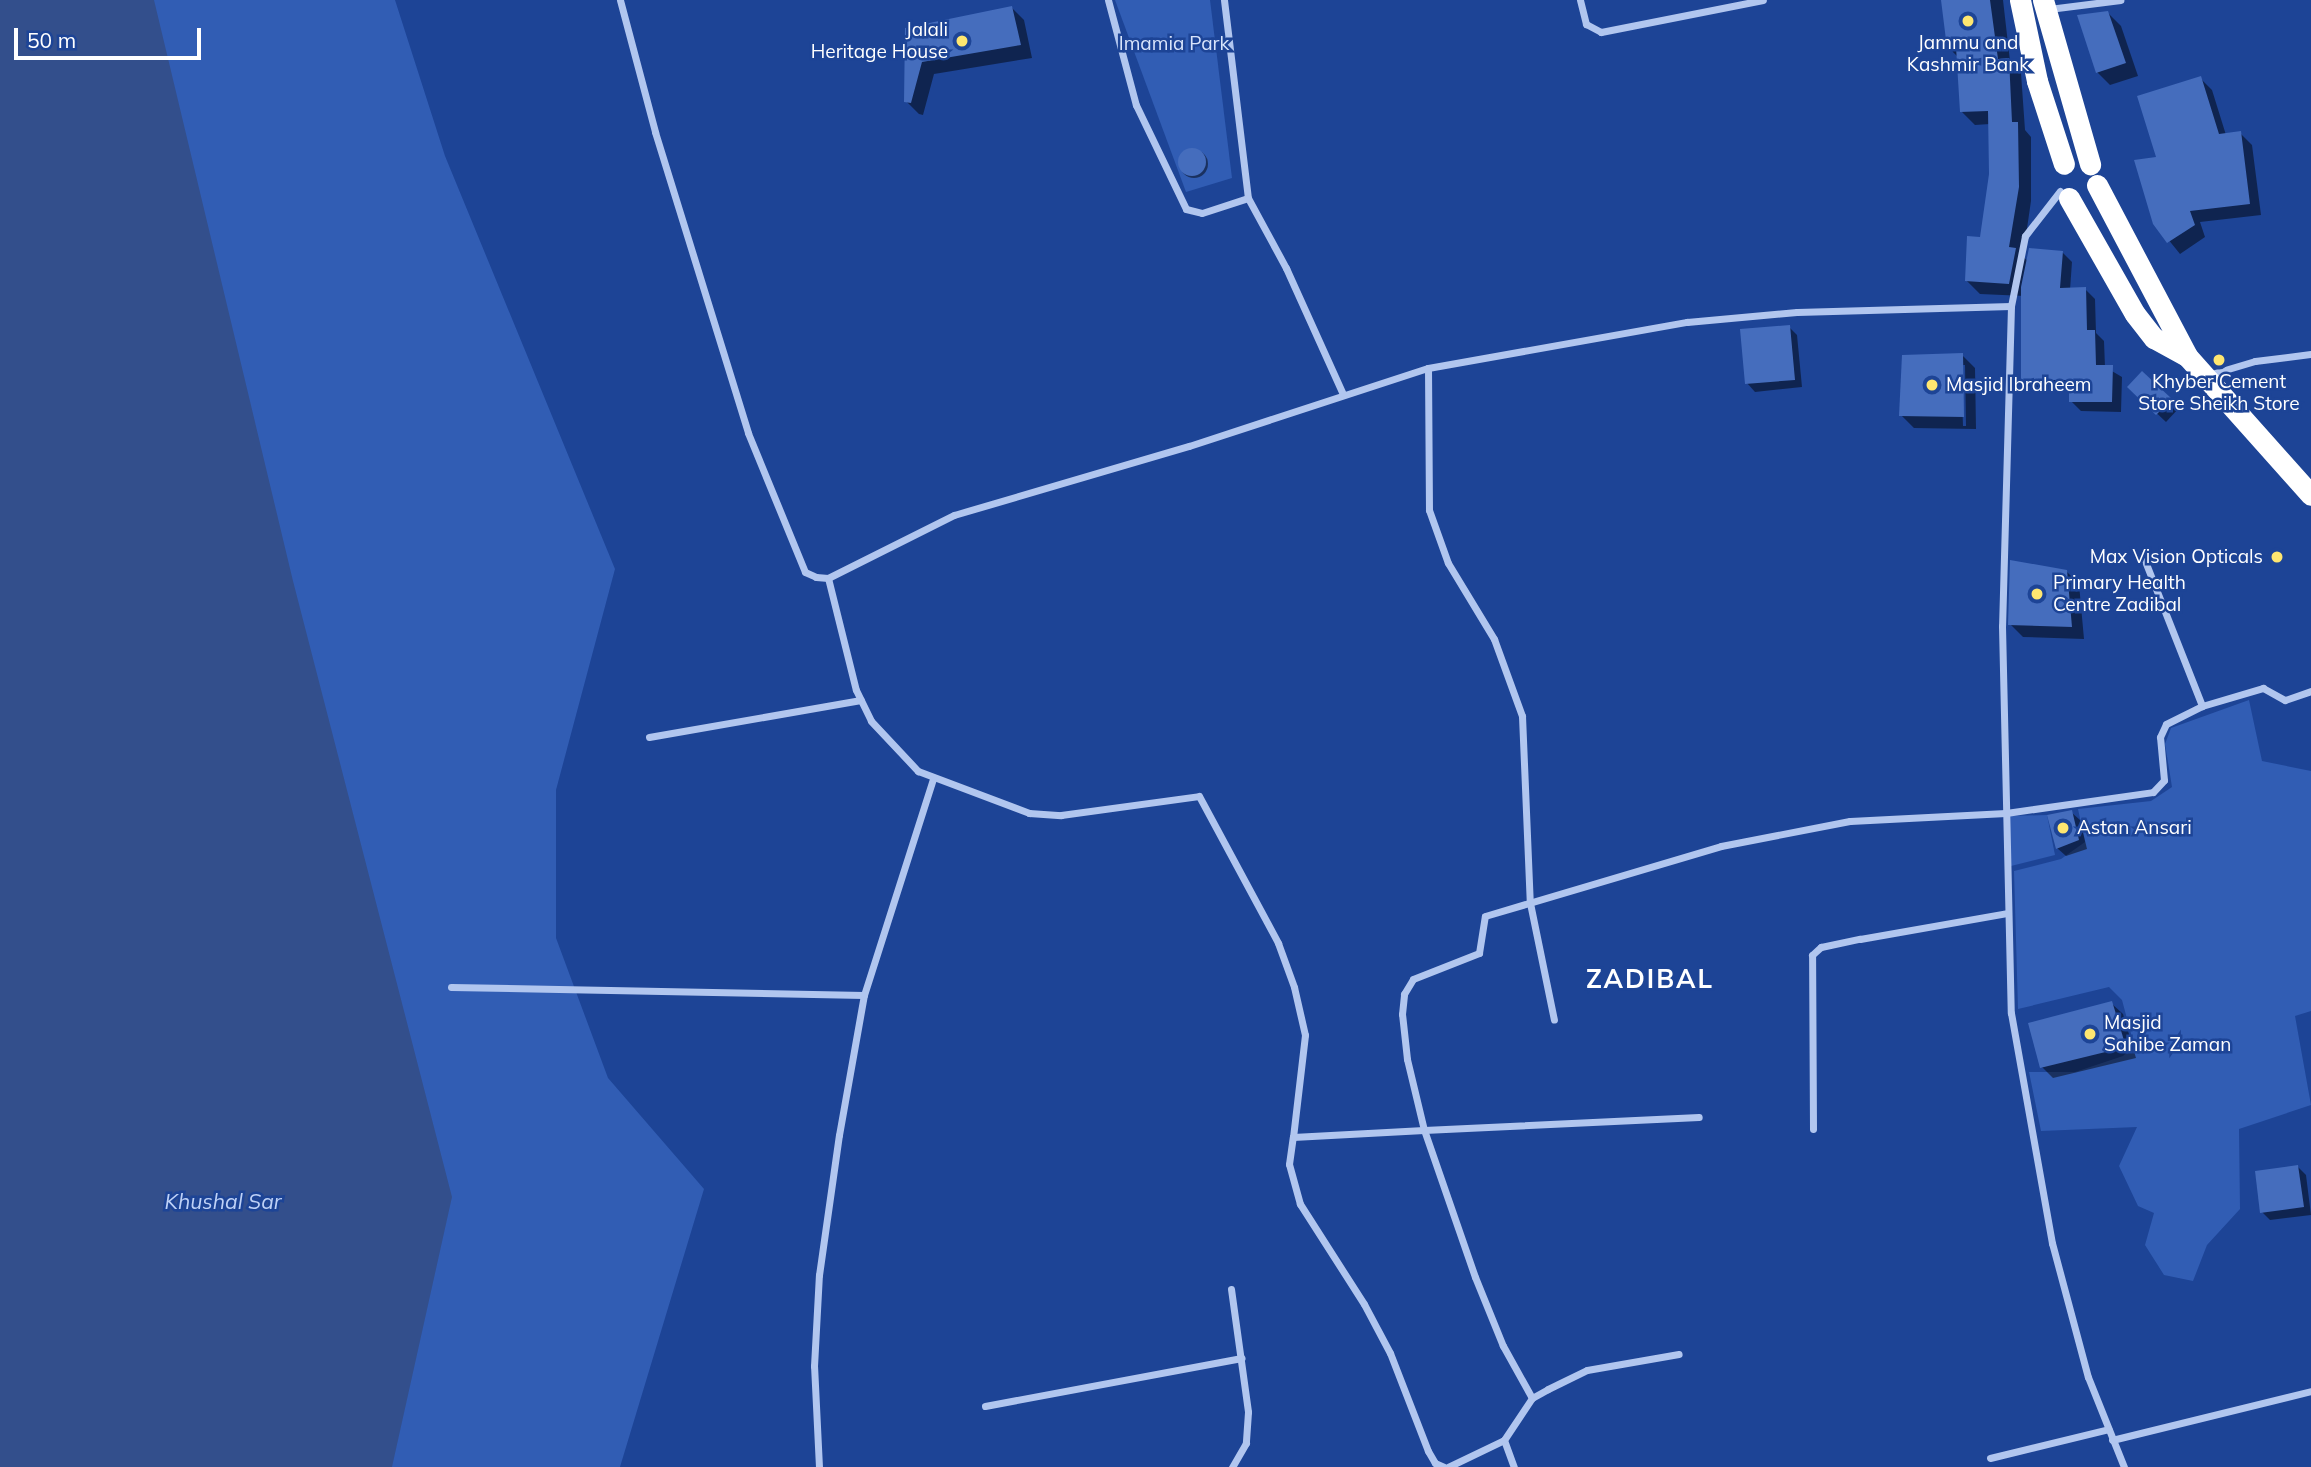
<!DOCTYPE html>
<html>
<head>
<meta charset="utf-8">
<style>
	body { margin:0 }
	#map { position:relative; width:2311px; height:1467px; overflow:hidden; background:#1d4496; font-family:Mulish,sans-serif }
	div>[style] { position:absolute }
	.green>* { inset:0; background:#315db4 }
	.water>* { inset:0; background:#334f8c }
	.shadow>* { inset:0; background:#0007 }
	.round { border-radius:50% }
	.building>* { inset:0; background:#456dbd }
	.street>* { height:7px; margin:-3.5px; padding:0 3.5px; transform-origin:3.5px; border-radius:3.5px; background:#b1c6ef }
	.highway>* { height:21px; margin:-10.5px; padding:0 10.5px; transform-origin:10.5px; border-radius:10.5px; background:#fff }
	.dots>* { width:19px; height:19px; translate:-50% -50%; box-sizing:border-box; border:4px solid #1d4496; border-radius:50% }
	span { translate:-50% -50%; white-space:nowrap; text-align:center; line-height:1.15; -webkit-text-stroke:5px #1d4496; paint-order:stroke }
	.poi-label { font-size:19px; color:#fff }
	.right { translate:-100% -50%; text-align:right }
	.left { translate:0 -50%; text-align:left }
	.park-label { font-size:19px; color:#d8e4fb }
	.water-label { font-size:21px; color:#bed1f6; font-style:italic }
	.district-label { font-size:26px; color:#fff; font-weight:700; letter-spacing:2px }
	.scale { position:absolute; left:14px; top:28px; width:187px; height:32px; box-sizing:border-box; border:4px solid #fff; border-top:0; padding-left:9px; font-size:21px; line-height:24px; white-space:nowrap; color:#fff; -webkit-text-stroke:5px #1d4496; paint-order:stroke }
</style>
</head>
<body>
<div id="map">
	<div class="green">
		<div style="clip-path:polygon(0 0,395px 0,445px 156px,615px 569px,556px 790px,556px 938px,608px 1078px,704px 1189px,620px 1467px,0 1467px)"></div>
		<div style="clip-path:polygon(1115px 0,1210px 0,1232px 178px,1186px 192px)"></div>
		<div style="clip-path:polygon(2249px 700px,2262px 761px,2311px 771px,2311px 1011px,2295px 1016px,2311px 1105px,2239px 1129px,2240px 1209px,2207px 1245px,2193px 1281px,2164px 1275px,2145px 1245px,2154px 1213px,2138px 1206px,2119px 1166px,2137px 1127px,2041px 1131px,2029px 1072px,2075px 1072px,2123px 1056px,2134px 1045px,2122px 1000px,2109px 987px,2018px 1009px,2014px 871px,2061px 859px,2085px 842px,2078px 809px,2151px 801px,2172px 787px,2165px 744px,2171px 728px)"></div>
		<div style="clip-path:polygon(2047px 815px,2055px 855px,2011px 866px,2009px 816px)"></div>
	</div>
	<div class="water">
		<div style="clip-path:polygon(0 0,154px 0,293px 581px,452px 1197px,392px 1467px,0 1467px)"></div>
	</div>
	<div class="shadow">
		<div style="clip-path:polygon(1943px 0,2003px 0,2010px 61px,2021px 73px,2025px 130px,2031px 137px,2031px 201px,2023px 256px,2029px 263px,2062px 252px,2072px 262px,2070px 290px,2085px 289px,2095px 299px,2096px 333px,2104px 341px,2105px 367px,2122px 377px,2121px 412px,2081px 411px,2071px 401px,2071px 389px,2033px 389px,2023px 380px,2025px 296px,1980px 294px,1966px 280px,1981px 239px,1991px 174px,1990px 124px,1975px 125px,1962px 112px,1959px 58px,1949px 48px)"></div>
		<div style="clip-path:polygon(1012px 8px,1024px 20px,1032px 58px,934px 74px,923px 115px,919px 114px,906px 101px,907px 30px)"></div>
		<div style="clip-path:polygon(2108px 13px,2121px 26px,2138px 76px,2110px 85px,2097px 72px)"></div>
		<div style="clip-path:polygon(2200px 78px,2212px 90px,2226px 135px,2240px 133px,2252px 145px,2261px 215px,2200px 222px,2205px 237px,2180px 254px,2155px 223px,2159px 158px)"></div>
		<div class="round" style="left:1180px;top:150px;width:28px;height:28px"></div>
		<div style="clip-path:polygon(1789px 327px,1797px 335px,1802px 387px,1755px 392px,1747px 383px)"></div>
		<div style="clip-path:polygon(evenodd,1962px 355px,1975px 368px,1976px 429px,1914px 428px,1901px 415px,1962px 355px,1961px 365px,1965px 365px,1966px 426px,1963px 426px,1961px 365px)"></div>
		<div style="clip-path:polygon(2142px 373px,2179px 408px,2166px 422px,2129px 387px)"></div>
		<div style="clip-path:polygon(2066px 571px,2079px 584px,2084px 639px,2023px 637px,2010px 624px)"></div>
		<div style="clip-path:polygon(2071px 812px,2080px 820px,2087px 849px,2066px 856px,2057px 848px)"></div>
		<div style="clip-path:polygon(2111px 1003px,2123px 1014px,2136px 1058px,2053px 1078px,2042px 1067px)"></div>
		<div style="clip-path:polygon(2298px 1167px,2306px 1175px,2311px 1215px,2270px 1220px,2262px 1212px)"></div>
	</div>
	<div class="building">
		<div style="clip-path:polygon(1941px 0,1990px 0,1998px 59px,2009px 58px,2012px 122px,2018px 122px,2019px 187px,2009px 247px,2016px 248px,2009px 284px,1965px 281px,1967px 236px,1980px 237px,1989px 174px,1988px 111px,1960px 112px,1956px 47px,1947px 48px)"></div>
		<div style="clip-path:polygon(1012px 6px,1021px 45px,922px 62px,911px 103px,904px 102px,905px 28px)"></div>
		<div style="clip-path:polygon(2108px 11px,2126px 63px,2096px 73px,2077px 15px)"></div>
		<div style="clip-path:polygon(2201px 76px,2219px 134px,2241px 131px,2250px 204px,2190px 211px,2195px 225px,2167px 243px,2153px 224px,2134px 160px,2156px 157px,2137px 96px)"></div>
		<div class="round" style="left:1178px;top:148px;width:28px;height:28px"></div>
		<div style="clip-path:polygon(2029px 248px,2063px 251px,2060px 288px,2086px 287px,2087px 330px,2095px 330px,2096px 365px,2113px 365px,2112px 402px,2069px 402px,2069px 380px,2021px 380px,2021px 287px)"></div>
		<div style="clip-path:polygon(1790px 325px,1795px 380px,1745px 384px,1740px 329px)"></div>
		<div style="clip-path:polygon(1963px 353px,1964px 417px,1899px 416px,1902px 355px)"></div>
		<div style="clip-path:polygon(2142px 371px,2172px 399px,2156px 415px,2127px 387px)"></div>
		<div style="clip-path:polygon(2010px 560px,2067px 570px,2072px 627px,2008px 625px)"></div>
		<div style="clip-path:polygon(2072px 810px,2079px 840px,2056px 849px,2047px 815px)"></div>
		<div style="clip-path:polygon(2112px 1001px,2126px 1047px,2040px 1068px,2028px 1023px)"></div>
		<div style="clip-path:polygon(2298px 1165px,2304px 1207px,2260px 1213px,2255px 1171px)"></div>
	</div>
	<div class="street">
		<div style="left:620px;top:0;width:137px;rotate:75.1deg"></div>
		<div style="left:655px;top:132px;width:315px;rotate:72.8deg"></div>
		<div style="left:748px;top:433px;width:150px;rotate:67.7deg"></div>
		<div style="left:805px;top:572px;width:12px;rotate:24deg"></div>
		<div style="left:816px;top:577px;width:12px;rotate:5deg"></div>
		<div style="left:828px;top:578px;width:141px;rotate:-26.6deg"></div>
		<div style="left:954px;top:515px;width:245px;rotate:-16.4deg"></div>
		<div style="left:1189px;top:446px;width:251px;rotate:-18.1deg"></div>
		<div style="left:1428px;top:368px;width:263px;rotate:-10.1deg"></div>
		<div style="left:1687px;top:322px;width:110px;rotate:-5.2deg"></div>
		<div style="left:1797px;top:312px;width:214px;rotate:-1.6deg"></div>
		<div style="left:1108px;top:0;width:109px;rotate:75.1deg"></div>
		<div style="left:1136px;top:105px;width:115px;rotate:64.3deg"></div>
		<div style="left:1186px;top:209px;width:16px;rotate:14deg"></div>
		<div style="left:1202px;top:213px;width:48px;rotate:-18.1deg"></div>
		<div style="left:1224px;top:0;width:199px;rotate:83.1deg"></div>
		<div style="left:1248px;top:198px;width:80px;rotate:61.5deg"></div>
		<div style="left:1286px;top:268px;width:138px;rotate:65.7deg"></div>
		<div style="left:1580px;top:0;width:25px;rotate:76deg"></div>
		<div style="left:1586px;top:24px;width:17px;rotate:28deg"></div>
		<div style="left:1601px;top:32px;width:165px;rotate:-11.2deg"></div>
		<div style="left:2049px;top:9px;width:72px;rotate:-7.2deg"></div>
		<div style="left:2060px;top:191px;width:57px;rotate:127.9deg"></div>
		<div style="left:2025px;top:236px;width:71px;rotate:101.3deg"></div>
		<div style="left:2011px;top:306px;width:320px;rotate:91.6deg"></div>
		<div style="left:2002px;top:626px;width:387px;rotate:88.7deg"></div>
		<div style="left:2011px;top:1013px;width:234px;rotate:79.9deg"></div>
		<div style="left:2052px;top:1243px;width:139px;rotate:75deg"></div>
		<div style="left:2088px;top:1377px;width:97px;rotate:68.2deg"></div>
		<div style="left:1428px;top:368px;width:142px;rotate:89.6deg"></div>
		<div style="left:1429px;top:510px;width:56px;rotate:70.3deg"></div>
		<div style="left:1448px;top:563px;width:89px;rotate:58.8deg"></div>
		<div style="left:1494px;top:639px;width:82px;rotate:70deg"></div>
		<div style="left:1522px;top:716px;width:187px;rotate:87.6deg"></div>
		<div style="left:1530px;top:903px;width:119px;rotate:78.4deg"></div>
		<div style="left:2208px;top:375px;width:49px;rotate:-16.6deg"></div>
		<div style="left:2255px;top:361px;width:56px;rotate:-7.1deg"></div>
		<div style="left:2145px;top:561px;width:156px;rotate:68.5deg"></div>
		<div style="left:828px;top:578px;width:115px;rotate:76deg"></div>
		<div style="left:856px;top:690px;width:34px;rotate:64deg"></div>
		<div style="left:871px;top:721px;width:69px;rotate:46.8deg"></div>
		<div style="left:918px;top:771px;width:119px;rotate:20.7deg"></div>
		<div style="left:1029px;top:813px;width:32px;rotate:4deg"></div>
		<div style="left:1061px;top:815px;width:139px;rotate:-7.8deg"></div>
		<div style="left:1199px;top:796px;width:167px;rotate:61.7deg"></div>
		<div style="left:1278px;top:943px;width:47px;rotate:70deg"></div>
		<div style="left:1294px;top:987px;width:49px;rotate:77.1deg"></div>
		<div style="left:1305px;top:1035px;width:103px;rotate:96.7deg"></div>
		<div style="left:649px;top:737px;width:215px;rotate:-9.9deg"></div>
		<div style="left:451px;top:987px;width:413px;rotate:1.1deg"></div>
		<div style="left:1813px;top:1129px;width:174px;rotate:-90.3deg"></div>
		<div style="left:1812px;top:955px;width:12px;rotate:-42deg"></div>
		<div style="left:1821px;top:947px;width:40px;rotate:-12deg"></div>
		<div style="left:1860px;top:939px;width:149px;rotate:-10deg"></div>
		<div style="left:1231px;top:1289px;width:124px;rotate:82.1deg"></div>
		<div style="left:1248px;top:1412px;width:31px;rotate:94deg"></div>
		<div style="left:1246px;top:1443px;width:28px;rotate:120deg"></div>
		<div style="left:1532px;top:1398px;width:60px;rotate:-119.1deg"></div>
		<div style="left:1503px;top:1346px;width:74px;rotate:-112.1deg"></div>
		<div style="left:1475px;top:1277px;width:156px;rotate:-109.1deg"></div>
		<div style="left:1424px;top:1130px;width:275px;rotate:-2.7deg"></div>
		<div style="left:985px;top:1406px;width:261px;rotate:-10.6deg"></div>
		<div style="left:1504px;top:1440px;width:29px;rotate:70deg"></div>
		<div style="left:2112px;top:1440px;width:205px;rotate:-13.8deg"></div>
		<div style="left:1990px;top:1458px;width:122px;rotate:-13.7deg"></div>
		<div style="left:819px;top:1467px;width:101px;rotate:-92.8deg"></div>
		<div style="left:814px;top:1366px;width:91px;rotate:-86.9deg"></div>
		<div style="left:819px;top:1275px;width:141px;rotate:-81.9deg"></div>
		<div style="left:839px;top:1135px;width:142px;rotate:-79.9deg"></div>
		<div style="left:864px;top:995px;width:227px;rotate:-72.3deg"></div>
		<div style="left:1444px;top:1467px;width:10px;rotate:-156deg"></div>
		<div style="left:1435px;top:1463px;width:14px;rotate:-120deg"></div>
		<div style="left:1428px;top:1451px;width:105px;rotate:-111.2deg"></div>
		<div style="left:1390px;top:1353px;width:55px;rotate:-118deg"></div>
		<div style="left:1364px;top:1304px;width:119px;rotate:-122.6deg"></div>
		<div style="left:1300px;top:1204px;width:41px;rotate:-105.4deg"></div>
		<div style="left:1289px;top:1164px;width:27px;rotate:-82deg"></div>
		<div style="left:1293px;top:1137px;width:131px;rotate:-3.1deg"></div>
		<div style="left:1424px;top:1130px;width:73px;rotate:-103.5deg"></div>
		<div style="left:1407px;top:1059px;width:45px;rotate:-96.3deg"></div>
		<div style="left:1402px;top:1014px;width:20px;rotate:-84deg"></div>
		<div style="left:1404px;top:994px;width:17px;rotate:-59deg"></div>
		<div style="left:1413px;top:979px;width:71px;rotate:-21.5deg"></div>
		<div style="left:1479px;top:953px;width:37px;rotate:-81deg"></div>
		<div style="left:1485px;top:916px;width:246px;rotate:-16.5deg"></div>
		<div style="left:1721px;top:846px;width:131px;rotate:-11deg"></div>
		<div style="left:1850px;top:821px;width:156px;rotate:-2.9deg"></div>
		<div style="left:2006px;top:813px;width:148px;rotate:-8.1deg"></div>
		<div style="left:2153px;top:792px;width:16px;rotate:-47deg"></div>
		<div style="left:2164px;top:780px;width:43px;rotate:-95.3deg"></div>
		<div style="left:2160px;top:737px;width:14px;rotate:-65deg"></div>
		<div style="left:2166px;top:724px;width:40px;rotate:-26.6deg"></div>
		<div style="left:2202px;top:706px;width:64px;rotate:-16.4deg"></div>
		<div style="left:2263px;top:688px;width:25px;rotate:29deg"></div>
		<div style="left:2285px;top:700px;width:28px;rotate:-19deg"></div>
		<div style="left:1448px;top:1467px;width:62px;rotate:-25.7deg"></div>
		<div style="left:1504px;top:1440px;width:50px;rotate:-56.3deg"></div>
		<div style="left:1532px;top:1398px;width:18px;rotate:-29deg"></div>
		<div style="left:1548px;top:1389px;width:43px;rotate:-26deg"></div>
		<div style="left:1587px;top:1370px;width:93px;rotate:-9.9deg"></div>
	</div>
	<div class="highway">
		<div style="left:2020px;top:0;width:83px;rotate:78.1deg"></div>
		<div style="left:2037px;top:81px;width:87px;rotate:72deg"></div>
		<div style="left:2043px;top:0;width:171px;rotate:74deg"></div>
		<div style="left:2097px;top:185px;width:193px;rotate:62.2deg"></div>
		<div style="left:2187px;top:356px;width:186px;rotate:48.3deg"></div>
		<div style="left:2069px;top:198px;width:133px;rotate:60.4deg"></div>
		<div style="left:2135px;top:314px;width:31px;rotate:52deg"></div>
		<div style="left:2154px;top:338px;width:38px;rotate:29deg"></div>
	</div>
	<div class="dots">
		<div style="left:1968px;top:21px;background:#fee670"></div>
		<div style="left:962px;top:41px;background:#fee670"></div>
		<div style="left:2219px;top:360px;background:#fee670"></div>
		<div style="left:1932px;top:385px;background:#fee670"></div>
		<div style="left:2277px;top:557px;background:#fee670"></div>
		<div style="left:2037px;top:594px;background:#fee670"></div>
		<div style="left:2063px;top:828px;background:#fee670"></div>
		<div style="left:2090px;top:1034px;background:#fee670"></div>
	</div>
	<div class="poi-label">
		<span class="right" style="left:948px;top:41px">Jalali<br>Heritage House</span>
		<span style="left:1968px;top:54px">Jammu and<br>Kashmir Bank</span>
		<span style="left:2219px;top:393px">Khyber Cement<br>Store Sheikh Store</span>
		<span class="left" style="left:1946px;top:385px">Masjid Ibraheem</span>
		<span class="right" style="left:2263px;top:557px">Max Vision Opticals</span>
		<span class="left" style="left:2053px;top:594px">Primary Health<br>Centre Zadibal</span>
		<span class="left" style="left:2077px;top:828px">Astan Ansari</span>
		<span class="left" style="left:2104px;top:1034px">Masjid<br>Sahibe Zaman</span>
	</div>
	<div class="park-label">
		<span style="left:1174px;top:44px">Imamia Park</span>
	</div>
	<div class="water-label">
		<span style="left:223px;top:1201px">Khushal Sar</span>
	</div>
	<div class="district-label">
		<span style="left:1650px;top:979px">ZADIBAL</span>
	</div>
	<div class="scale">50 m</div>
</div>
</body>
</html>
